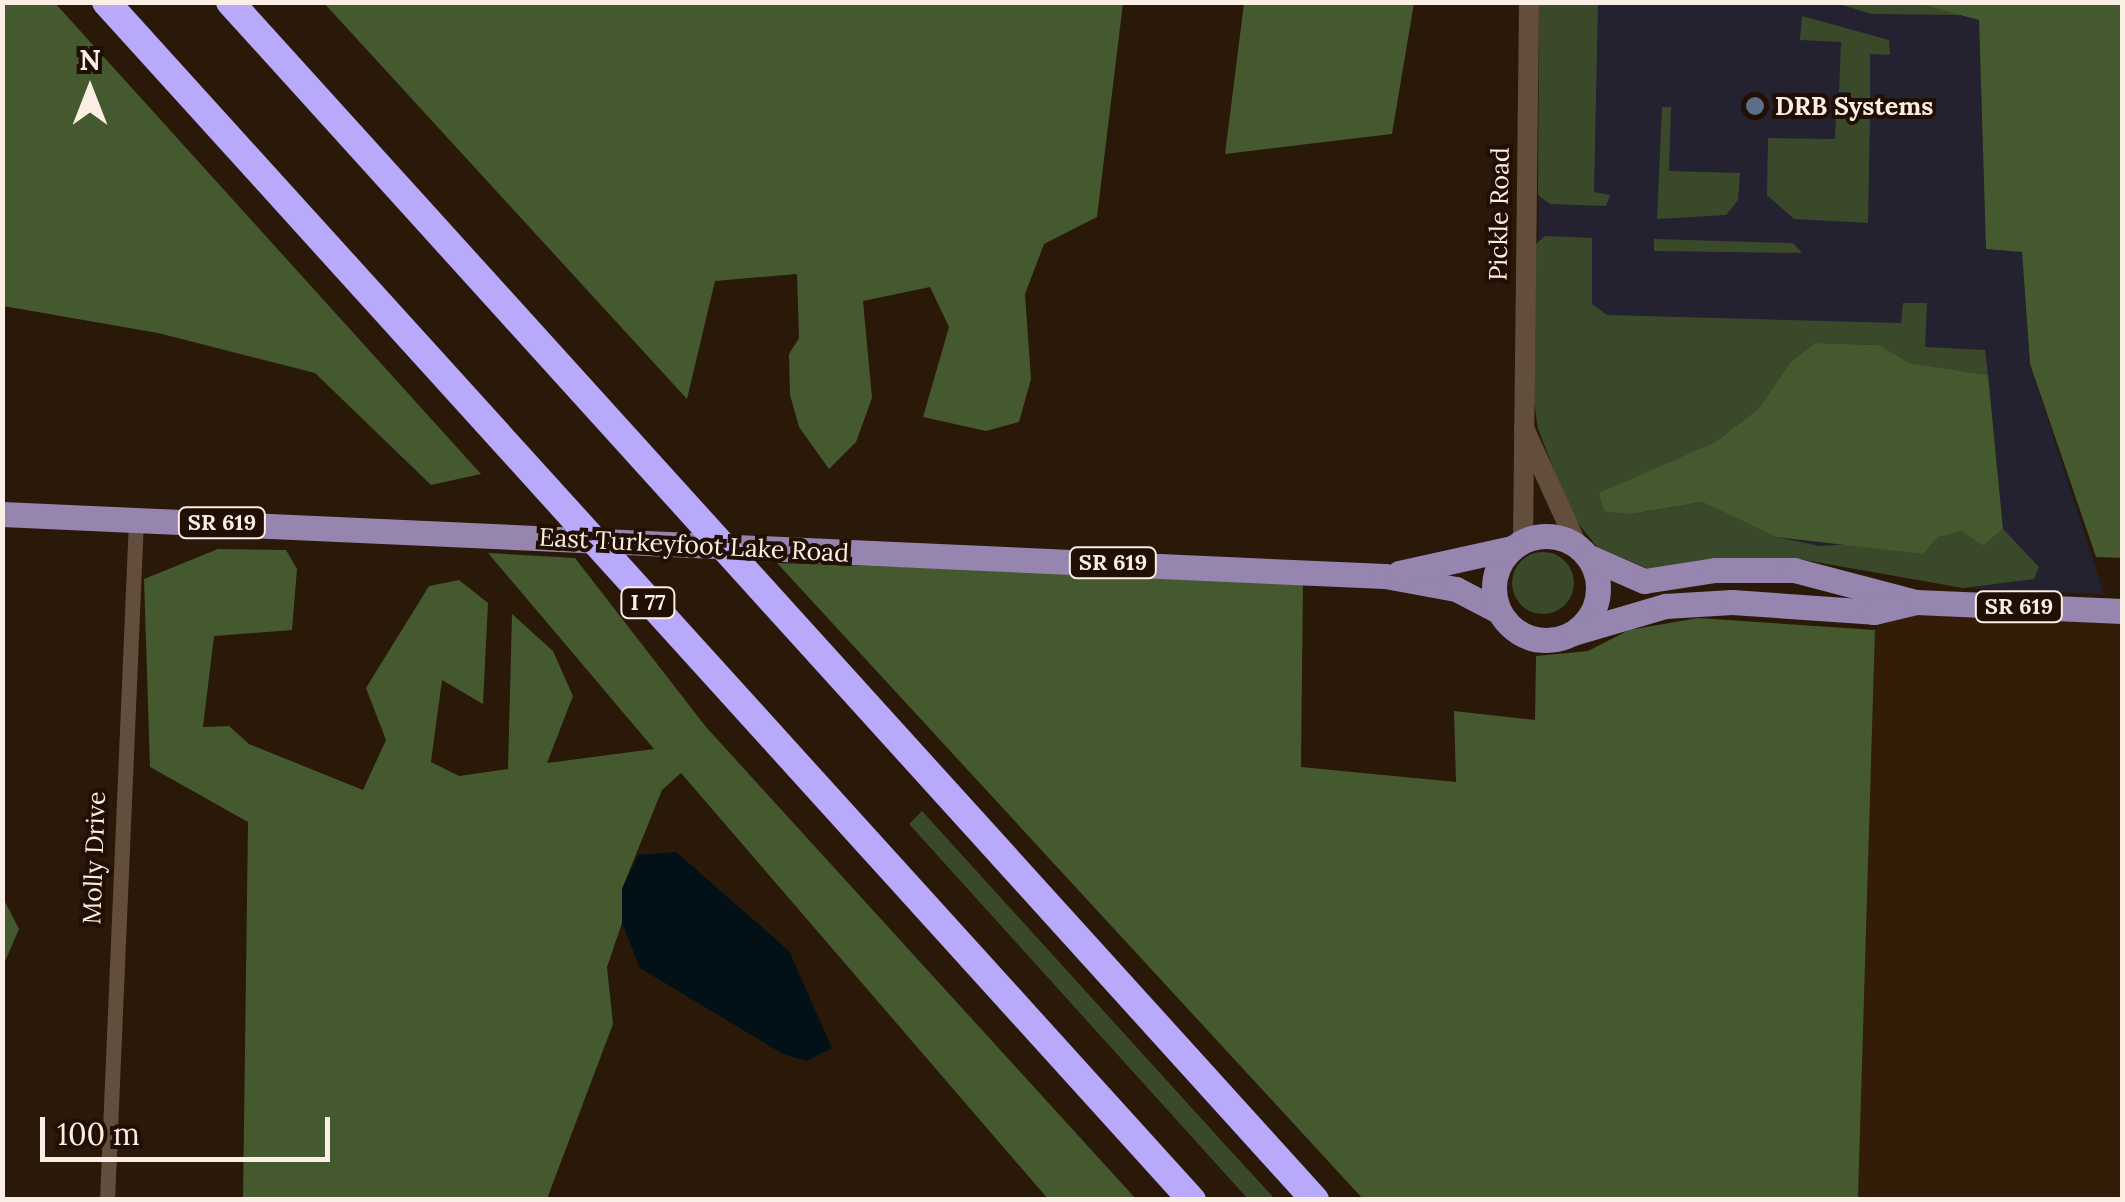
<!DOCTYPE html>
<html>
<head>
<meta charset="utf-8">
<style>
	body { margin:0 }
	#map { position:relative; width:2125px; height:1202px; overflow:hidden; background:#2a1808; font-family:Lora,serif }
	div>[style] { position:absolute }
	.commercial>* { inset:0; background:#242131 }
	.built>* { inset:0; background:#341d08 }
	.green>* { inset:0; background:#3a492a }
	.round { border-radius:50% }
	.forest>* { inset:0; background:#44592d }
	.water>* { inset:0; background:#021018 }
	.minor>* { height:15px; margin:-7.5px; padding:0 7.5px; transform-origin:7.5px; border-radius:7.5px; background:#634e3d }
	.tertiary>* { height:20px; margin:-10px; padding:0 10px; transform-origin:10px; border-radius:10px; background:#634e3d }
	.primary>* { height:25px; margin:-12.5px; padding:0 12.5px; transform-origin:12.5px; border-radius:12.5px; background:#9685ae }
	.primary>.ring { margin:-12.5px; padding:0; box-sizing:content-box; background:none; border:25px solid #9685ae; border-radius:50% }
	.motorway>* { height:28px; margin:-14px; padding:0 14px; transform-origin:14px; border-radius:14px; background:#b8a9fa }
	.dots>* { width:28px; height:28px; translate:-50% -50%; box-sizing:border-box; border:5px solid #200f02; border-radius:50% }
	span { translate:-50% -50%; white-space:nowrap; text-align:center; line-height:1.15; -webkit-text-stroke:8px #200f02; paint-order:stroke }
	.shield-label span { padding:2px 8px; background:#200f02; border:2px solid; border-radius:8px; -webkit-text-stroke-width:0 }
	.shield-label { font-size:22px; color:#fbeee4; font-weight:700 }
	.poi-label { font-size:25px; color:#fbeee4; font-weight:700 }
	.left { translate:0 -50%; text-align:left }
	.street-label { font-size:25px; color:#fbeee4 }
	.frame { position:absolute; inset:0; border:5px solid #fbeee4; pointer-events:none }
	.north { position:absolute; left:40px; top:40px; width:100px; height:100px; -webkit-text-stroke:8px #200f02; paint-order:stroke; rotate:0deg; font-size:28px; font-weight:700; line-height:40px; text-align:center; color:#fbeee4 }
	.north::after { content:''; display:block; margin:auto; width:35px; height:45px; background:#fbeee4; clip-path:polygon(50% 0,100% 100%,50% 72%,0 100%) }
	.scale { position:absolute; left:40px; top:1117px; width:290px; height:45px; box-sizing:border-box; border:5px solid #fbeee4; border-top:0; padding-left:12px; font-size:30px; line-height:35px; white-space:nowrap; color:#fbeee4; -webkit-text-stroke:8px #200f02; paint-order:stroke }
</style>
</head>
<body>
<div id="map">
	<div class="commercial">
		<div style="clip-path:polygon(1912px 2px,1979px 19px,1986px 248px,2022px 252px,2030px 364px,2104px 594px,1963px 588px,1799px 559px,1538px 429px,1539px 3px)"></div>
	</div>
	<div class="built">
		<div style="clip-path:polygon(1916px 602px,2122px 611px,2122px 1199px,1858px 1200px,1875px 630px)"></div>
	</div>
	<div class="green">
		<div style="clip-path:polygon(1539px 3px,1598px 3px,1594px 192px,1610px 195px,1606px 206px,1550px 204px,1538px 195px)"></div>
		<div style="clip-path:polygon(1835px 3px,1915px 3px,1962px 15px,1872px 14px)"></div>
		<div style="clip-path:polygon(1802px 16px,1889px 40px,1890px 55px,1870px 54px,1870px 105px,1849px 105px,1849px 92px,1839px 92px,1841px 42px,1800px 40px)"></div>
		<div style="clip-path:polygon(1662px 107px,1671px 107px,1669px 171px,1740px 173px,1738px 200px,1726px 215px,1657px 219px)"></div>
		<div style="clip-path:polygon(1836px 115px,1870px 117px,1868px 223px,1794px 219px,1767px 195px,1768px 138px,1835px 139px)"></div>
		<div style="clip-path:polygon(1545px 236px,1592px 238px,1592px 304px,1607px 315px,1901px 323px,1903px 303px,1927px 303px,1925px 347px,1985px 350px,1988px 375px,1910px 363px,1879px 345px,1815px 343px,1791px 361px,1758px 409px,1715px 442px,1600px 493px,1631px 514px,1702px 502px,1776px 537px,1820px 546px,1856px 544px,1923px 554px,1938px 537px,1962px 530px,1983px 546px,2003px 529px,2039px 567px,2034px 579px,1963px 588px,1799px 559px,1649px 569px,1598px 548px,1572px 516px,1538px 429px,1530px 373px,1536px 244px)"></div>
		<div style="clip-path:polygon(1654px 239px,1793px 243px,1802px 253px,1654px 251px)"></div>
		<div class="round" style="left:1512px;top:552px;width:62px;height:62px"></div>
		<div style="clip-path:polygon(922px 811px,1229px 1149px,1275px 1199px,1248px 1199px,909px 824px)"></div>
	</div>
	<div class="forest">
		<div style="clip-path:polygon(2px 3px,55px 3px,481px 474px,431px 485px,315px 373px,158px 333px,3px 306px)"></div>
		<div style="clip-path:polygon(324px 3px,1123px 3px,1097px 217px,1044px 244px,1025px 294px,1031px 379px,1019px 422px,986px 431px,923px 417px,949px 327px,930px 287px,863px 301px,872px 398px,856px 442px,829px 469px,799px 427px,790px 395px,789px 354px,799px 338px,797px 274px,715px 281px,687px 399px)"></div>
		<div style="clip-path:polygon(1244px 3px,1414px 3px,1392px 134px,1225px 154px)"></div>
		<div style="clip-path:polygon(1915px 3px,2122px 3px,2122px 558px,2096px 557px,2030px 364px,2022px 252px,1986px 249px,1979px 20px)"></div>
		<div style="clip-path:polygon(1815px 343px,1879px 345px,1910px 363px,1988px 375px,2003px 529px,1983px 546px,1962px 531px,1938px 537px,1923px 554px,1776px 537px,1702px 502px,1631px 514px,1604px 511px,1599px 493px,1715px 442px,1758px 409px,1791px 361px)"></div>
		<div style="clip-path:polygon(218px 549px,286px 550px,297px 569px,292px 630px,214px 636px,203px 727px,229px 726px,249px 744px,363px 790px,386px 740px,366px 688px,429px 586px,459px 580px,488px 603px,483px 704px,442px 680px,431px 762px,459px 776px,508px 769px,512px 614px,553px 651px,573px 696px,547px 763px,654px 749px,488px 553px,575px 558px,706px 727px,1136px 1199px,1048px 1199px,681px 773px,662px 790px,622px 889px,622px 923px,607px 967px,613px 1024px,547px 1199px,243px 1199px,248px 822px,150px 767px,144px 579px)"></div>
		<div style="clip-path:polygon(777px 563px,1303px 580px,1301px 767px,1456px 782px,1454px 711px,1535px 720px,1536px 656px,1588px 651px,1629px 630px,1698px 618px,1875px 630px,1858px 1199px,1363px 1199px)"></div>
		<div style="clip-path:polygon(2px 896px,19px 929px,3px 966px,2px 966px)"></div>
	</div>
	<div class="water">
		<div style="clip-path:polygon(676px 852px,789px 951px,832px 1048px,806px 1061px,783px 1054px,640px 968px,622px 923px,622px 889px,638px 855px)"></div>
	</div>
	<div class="minor">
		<div style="left:107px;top:1200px;width:682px;rotate:-87.56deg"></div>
	</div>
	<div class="tertiary">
		<div style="left:1524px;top:428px;width:128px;rotate:65.6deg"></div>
		<div style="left:1523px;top:541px;width:539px;rotate:-89.36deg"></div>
	</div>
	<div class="primary">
		<div style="left:2px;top:514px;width:1384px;rotate:2.57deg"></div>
		<div style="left:1385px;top:576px;width:72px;rotate:10.4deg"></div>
		<div style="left:1456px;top:589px;width:47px;rotate:27.6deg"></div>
		<div class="ring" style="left:1494px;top:536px;width:79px;height:79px"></div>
		<div style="left:1589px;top:557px;width:60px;rotate:23.6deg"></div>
		<div style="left:1644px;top:581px;width:72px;rotate:-8.8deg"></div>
		<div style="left:1715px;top:570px;width:79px"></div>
		<div style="left:1794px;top:570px;width:126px;rotate:14.7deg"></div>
		<div style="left:1399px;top:573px;width:116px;rotate:-12.5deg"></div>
		<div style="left:1573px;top:633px;width:96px;rotate:-16.4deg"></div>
		<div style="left:1665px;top:606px;width:67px;rotate:-3.4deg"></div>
		<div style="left:1732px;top:602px;width:142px;rotate:4deg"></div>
		<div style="left:1874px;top:612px;width:43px;rotate:-13.4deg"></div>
		<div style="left:1916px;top:602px;width:206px;rotate:2.5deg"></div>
	</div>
	<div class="motorway">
		<div style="left:106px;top:2px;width:1617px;rotate:47.81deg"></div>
		<div style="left:230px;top:2px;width:1616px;rotate:47.83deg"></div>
	</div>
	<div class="dots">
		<div style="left:1755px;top:106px;background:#5c6f8a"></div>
	</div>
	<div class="shield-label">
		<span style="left:222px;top:523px">SR 619</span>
		<span style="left:1113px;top:563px">SR 619</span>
		<span style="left:648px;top:603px">I 77</span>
		<span style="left:2019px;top:607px">SR 619</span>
	</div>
	<div class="poi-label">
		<span class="left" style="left:1775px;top:106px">DRB Systems</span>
	</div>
	<div class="street-label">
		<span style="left:1499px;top:214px;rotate:-89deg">Pickle Road</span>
		<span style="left:694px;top:545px;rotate:3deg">East Turkeyfoot Lake Road</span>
		<span style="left:94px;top:858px;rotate:-88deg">Molly Drive</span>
	</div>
	<div class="frame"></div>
	<div class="north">N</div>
	<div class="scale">100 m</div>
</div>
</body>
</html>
